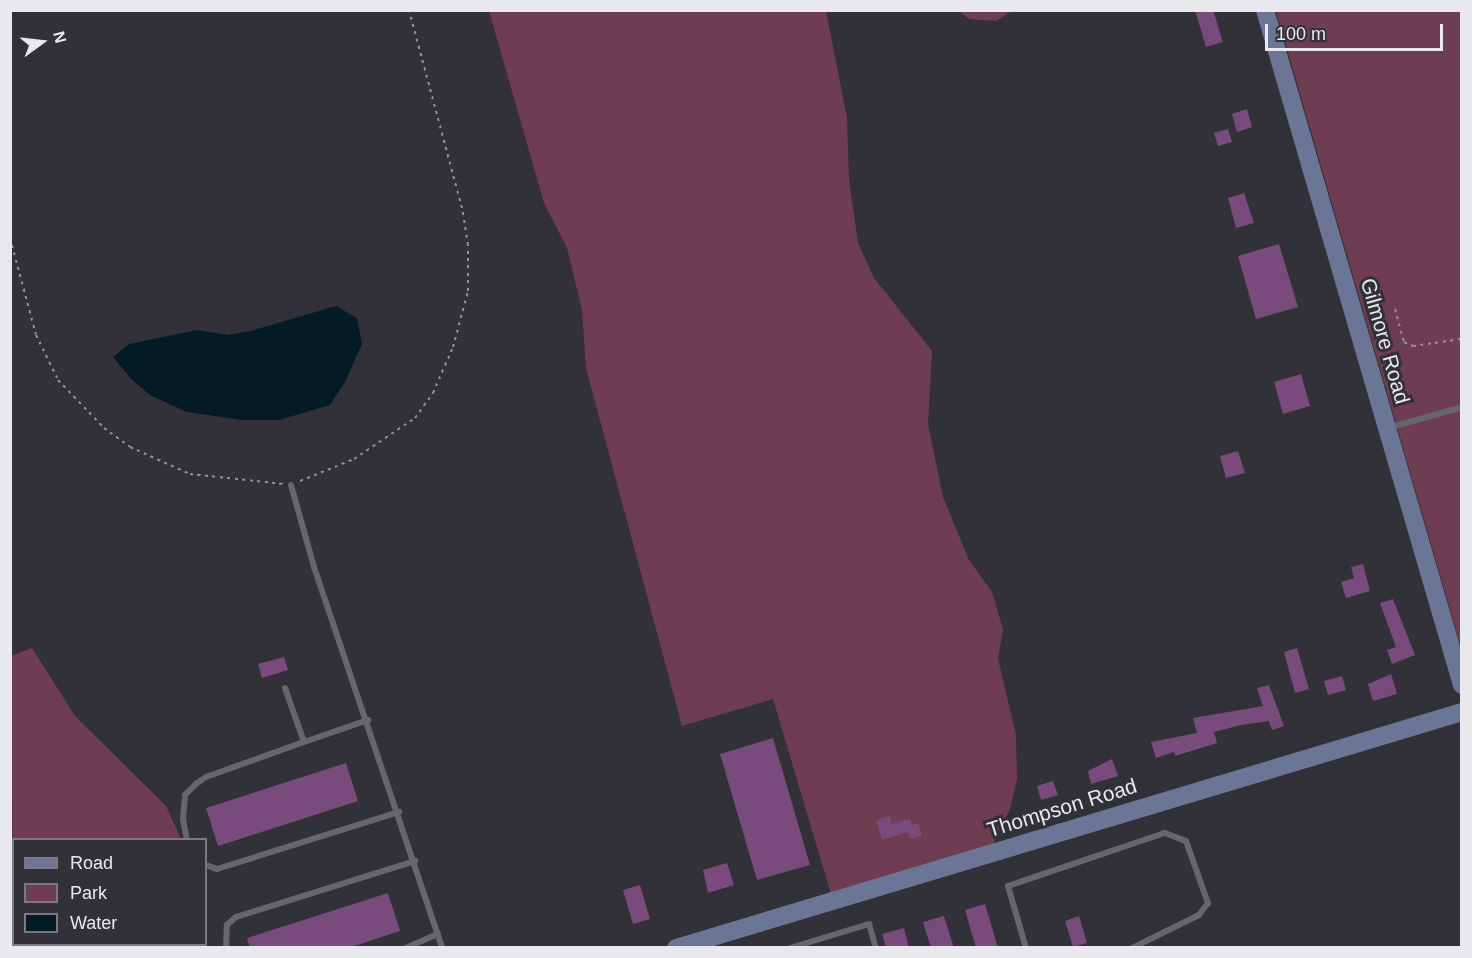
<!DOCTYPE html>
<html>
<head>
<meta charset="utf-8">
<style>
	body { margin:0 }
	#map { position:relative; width:1472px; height:958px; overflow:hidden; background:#323138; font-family:Helvetica,sans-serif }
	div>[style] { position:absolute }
	.green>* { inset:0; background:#6f3d52 }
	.water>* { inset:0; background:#041b27 }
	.building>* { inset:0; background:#794a7c }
	.path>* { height:2px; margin-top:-1px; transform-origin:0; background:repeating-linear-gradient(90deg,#939298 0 3px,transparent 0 7.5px) }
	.lane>* { height:6px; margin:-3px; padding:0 3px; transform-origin:3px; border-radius:3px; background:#67656d }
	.secondary>* { height:18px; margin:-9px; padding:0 9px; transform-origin:9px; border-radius:9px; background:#6b7697 }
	span { translate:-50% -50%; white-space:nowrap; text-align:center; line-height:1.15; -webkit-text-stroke:6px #323138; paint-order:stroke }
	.street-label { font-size:21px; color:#e9e8ed }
	.frame { position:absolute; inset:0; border:12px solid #e9e8ed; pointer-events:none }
	.legend { position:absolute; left:12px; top:838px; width:195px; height:108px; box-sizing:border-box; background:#323138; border:2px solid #7b7a80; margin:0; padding:8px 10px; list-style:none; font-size:18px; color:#e9e8ed }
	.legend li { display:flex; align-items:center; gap:12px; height:30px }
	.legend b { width:30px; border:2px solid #7b7a80 }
	.north { position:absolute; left:12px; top:12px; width:60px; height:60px; -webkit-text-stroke:4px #323138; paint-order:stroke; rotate:75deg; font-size:16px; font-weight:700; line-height:24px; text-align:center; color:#e9e8ed }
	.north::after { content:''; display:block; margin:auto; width:21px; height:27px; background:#e9e8ed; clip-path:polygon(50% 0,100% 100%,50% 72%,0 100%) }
	.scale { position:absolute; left:1265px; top:24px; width:178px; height:27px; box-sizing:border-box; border:3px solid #e9e8ed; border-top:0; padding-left:8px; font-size:18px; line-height:21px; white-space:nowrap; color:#e9e8ed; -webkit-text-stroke:4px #323138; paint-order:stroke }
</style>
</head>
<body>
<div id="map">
	<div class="green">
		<div style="clip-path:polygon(489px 11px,826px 11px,847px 118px,849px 179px,858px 243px,874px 278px,932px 351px,928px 424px,943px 497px,969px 560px,992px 592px,1003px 629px,998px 659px,1016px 735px,1017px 779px,1010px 809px,993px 844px,831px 894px,773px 699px,682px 726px,586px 368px,582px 310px,567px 248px,544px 203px)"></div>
		<div style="clip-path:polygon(959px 11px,1012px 11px,996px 21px,969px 19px)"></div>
		<div style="clip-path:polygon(1276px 11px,1461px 11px,1461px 647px)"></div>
		<div style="clip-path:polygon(32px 648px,75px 716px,166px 806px,181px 839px,14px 840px,13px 921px,11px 656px)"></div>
		<div style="clip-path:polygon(206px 937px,207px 947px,27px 945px,206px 944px)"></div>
	</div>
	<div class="water">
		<div style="clip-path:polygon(336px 306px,357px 318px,362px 344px,345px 382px,330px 405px,279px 420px,243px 420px,187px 412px,150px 395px,131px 379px,113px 357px,129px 344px,197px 330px,228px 335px,251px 331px)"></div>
	</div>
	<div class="building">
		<div style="clip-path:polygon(1195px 10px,1213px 10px,1223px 42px,1206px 47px)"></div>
		<div style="clip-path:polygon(1247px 109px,1252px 127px,1237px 132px,1232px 114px)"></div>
		<div style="clip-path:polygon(1228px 129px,1232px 142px,1218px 146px,1214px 133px)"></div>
		<div style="clip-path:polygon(1244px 193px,1254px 223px,1236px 228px,1228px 198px)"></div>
		<div style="clip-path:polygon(1279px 244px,1298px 307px,1256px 319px,1238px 256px)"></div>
		<div style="clip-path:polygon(1301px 374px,1310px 406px,1283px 414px,1274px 382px)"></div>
		<div style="clip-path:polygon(1238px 451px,1245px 473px,1226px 478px,1220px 456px)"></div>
		<div style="clip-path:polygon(1363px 564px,1370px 591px,1346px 598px,1341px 582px,1354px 578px,1351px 567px)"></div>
		<div style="clip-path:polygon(1393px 599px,1415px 655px,1392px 664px,1387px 650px,1396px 647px,1380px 603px)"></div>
		<div style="clip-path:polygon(1297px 648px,1309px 689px,1295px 693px,1284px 652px)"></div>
		<div style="clip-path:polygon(284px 657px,288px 670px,262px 678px,258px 664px)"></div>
		<div style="clip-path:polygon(1391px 674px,1397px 694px,1373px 701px,1368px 684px)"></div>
		<div style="clip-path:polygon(1342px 676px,1346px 690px,1328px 695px,1324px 681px)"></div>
		<div style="clip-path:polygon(1269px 685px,1284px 726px,1272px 730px,1269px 721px,1241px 725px,1214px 732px,1217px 743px,1175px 756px,1174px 752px,1156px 758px,1151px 742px,1197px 733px,1193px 718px,1263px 706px,1257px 688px)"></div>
		<div style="clip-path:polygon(773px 738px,810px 865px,757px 880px,720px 754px)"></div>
		<div style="clip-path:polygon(1112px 759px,1118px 776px,1091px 784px,1088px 771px)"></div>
		<div style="clip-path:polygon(346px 763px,358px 801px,218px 846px,206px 808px)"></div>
		<div style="clip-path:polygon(1053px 781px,1058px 795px,1041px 800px,1037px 786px)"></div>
		<div style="clip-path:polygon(890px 816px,892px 824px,910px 819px,912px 825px,918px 823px,922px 836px,910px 839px,908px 832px,882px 840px,876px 820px)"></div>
		<div style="clip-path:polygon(727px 863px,734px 885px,708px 893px,703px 870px)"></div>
		<div style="clip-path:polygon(640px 885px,650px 919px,633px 924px,623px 890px)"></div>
		<div style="clip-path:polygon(388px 893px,400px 931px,348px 948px,250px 948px,247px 938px)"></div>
		<div style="clip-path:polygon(985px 904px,998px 948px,976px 948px,965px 910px)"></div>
		<div style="clip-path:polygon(944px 916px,954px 948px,931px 948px,923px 922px)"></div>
		<div style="clip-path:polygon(1079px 916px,1087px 943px,1073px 947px,1065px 921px)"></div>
		<div style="clip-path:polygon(904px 928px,909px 948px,886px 948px,882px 934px)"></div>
	</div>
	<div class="path">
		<div style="left:10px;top:238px;width:100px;rotate:75deg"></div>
		<div style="left:36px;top:335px;width:50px;rotate:63.9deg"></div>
		<div style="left:58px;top:380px;width:66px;rotate:46.2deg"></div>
		<div style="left:104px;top:428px;width:32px;rotate:36deg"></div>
		<div style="left:130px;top:447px;width:66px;rotate:24.2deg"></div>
		<div style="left:190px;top:474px;width:94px;rotate:6.1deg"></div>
		<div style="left:1395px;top:309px;width:34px;rotate:75deg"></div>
		<div style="left:1404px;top:342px;width:10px;rotate:24deg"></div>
		<div style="left:1413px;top:346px;width:49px;rotate:-8.1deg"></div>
		<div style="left:300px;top:481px;width:58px;rotate:-22.2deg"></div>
		<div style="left:354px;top:459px;width:73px;rotate:-33.9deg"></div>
		<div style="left:415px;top:418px;width:31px;rotate:-54deg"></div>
		<div style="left:433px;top:393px;width:50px;rotate:-66.5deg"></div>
		<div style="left:453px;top:347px;width:58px;rotate:-75deg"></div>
		<div style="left:468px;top:291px;width:46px;rotate:-90deg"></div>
		<div style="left:468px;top:245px;width:37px;rotate:-99deg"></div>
		<div style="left:462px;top:208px;width:205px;rotate:-105deg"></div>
	</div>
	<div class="lane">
		<div style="left:1388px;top:428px;width:77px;rotate:-15.8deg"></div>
		<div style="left:291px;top:485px;width:85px;rotate:74.3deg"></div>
		<div style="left:314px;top:567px;width:402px;rotate:71.4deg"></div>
		<div style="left:285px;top:688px;width:57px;rotate:70.6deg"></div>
		<div style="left:304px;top:742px;width:68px;rotate:-19deg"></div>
		<div style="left:187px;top:840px;width:21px;rotate:-101deg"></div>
		<div style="left:183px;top:819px;width:24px;rotate:-85deg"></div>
		<div style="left:185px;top:795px;width:16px;rotate:-45deg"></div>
		<div style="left:196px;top:784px;width:12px;rotate:-35deg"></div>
		<div style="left:206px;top:777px;width:104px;rotate:-19.7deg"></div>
		<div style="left:206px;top:865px;width:12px;rotate:20deg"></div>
		<div style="left:217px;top:869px;width:191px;rotate:-17.4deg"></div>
		<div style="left:226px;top:948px;width:23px;rotate:-88deg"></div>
		<div style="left:227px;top:925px;width:12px;rotate:-42deg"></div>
		<div style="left:236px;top:917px;width:188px;rotate:-17.4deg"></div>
		<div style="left:406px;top:948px;width:35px;rotate:-24deg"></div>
		<div style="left:790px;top:948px;width:83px;rotate:-16.9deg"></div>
		<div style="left:869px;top:924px;width:25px;rotate:74deg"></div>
		<div style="left:1026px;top:948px;width:65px;rotate:-106.2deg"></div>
		<div style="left:1008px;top:886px;width:166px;rotate:-18.7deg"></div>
		<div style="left:1165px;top:833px;width:22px;rotate:21deg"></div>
		<div style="left:1186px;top:841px;width:66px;rotate:70.5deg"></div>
		<div style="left:1208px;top:903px;width:15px;rotate:127deg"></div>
		<div style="left:1199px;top:915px;width:75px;rotate:153.8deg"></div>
	</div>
	<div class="secondary">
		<div style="left:1265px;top:10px;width:703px;rotate:73.73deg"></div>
		<div style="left:676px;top:948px;width:821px;rotate:-16.71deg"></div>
	</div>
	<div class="street-label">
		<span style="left:1385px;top:341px;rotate:74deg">Gilmore Road</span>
		<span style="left:1062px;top:808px;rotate:-17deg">Thompson Road</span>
	</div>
	<div class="frame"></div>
	<ul class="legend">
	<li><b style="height:8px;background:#6b7697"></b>Road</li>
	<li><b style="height:16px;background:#6f3d52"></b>Park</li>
	<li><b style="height:16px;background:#041b27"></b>Water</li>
	</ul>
	<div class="north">N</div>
	<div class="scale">100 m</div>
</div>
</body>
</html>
